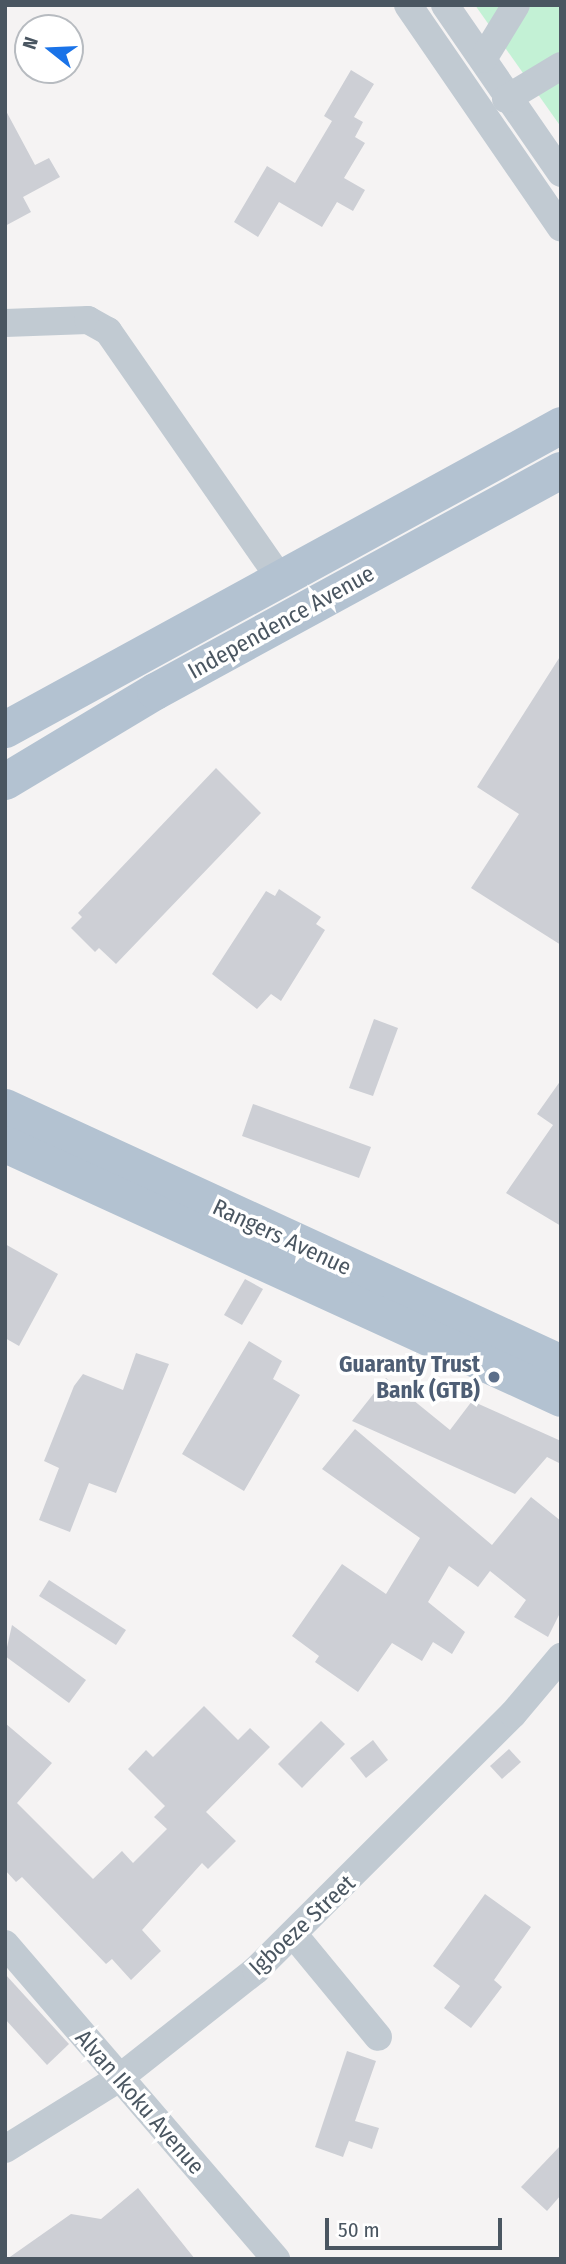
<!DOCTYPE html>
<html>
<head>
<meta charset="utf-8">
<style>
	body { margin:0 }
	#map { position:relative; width:566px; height:2264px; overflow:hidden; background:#f5f3f3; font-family:"Fira Sans Condensed",sans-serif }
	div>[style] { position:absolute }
	.green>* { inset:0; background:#c3f1d5 }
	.building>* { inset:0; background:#cdcfd5 }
	.minor>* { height:28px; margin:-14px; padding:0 14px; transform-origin:14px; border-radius:14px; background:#c1cad2 }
	.major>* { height:37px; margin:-18.5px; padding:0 18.5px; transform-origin:18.5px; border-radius:18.5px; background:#b3c2d1 }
	.dots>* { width:19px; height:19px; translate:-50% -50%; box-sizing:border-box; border:4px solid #fff; border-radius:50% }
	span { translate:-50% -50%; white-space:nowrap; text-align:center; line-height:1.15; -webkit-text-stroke:7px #fff; paint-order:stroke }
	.street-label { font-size:23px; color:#4a5661 }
	.service-label { font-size:23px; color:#4e5e75; font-weight:700 }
	.right { translate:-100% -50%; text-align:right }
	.frame { position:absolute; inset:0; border:7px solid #4a5661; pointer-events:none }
	.north { position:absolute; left:14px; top:14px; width:70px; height:70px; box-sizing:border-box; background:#fff; border:2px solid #b7bbc0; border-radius:50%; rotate:288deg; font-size:19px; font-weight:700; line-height:28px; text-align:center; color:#4a5661 }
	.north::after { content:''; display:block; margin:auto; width:24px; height:32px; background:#1a73e8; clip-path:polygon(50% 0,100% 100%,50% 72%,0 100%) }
	.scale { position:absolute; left:325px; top:2218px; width:177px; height:32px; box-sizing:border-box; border:4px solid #4a5661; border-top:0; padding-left:9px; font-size:21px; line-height:24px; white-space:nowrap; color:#4a5661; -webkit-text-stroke:5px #fff; paint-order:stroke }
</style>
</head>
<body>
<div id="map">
	<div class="green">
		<div style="clip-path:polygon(475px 5px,561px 5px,561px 127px)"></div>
	</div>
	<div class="building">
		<div style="clip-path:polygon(351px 70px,374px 84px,354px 117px,363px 122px,355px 137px,365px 143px,344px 178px,365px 190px,353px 211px,337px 202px,322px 227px,279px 202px,258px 237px,234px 222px,267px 166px,295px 183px,332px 121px,324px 116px)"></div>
		<div style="clip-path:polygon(5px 109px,35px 165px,49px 158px,60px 177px,23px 197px,31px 212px,5px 226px)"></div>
		<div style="clip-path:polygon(561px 655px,561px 945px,471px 888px,519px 814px,477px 787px)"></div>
		<div style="clip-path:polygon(216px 768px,261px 813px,116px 964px,99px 948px,95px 952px,71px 928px,82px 917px,78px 913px)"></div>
		<div style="clip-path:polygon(279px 889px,321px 917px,316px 924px,325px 930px,281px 1001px,271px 994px,257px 1009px,212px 974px,266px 891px,275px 896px)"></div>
		<div style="clip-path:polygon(374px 1019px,398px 1028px,373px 1096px,349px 1088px)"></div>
		<div style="clip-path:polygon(561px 1080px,561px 1226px,506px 1193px,553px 1125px,537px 1114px)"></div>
		<div style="clip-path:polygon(253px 1104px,371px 1147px,359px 1178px,242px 1136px)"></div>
		<div style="clip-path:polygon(5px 1244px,58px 1274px,19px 1346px,5px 1338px)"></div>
		<div style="clip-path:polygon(245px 1279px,263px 1289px,242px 1325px,224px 1315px)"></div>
		<div style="clip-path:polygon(249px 1341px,282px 1361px,273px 1379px,300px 1395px,244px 1491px,182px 1454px)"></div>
		<div style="clip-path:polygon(136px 1353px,169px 1364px,116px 1493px,89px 1483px,70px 1532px,39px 1520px,59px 1468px,44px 1461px,74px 1386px,83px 1374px,123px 1390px)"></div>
		<div style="clip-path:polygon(386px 1378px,450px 1430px,472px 1401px,561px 1441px,561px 1464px,547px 1457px,515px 1494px,352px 1421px)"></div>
		<div style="clip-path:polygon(355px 1429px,492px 1545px,531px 1497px,561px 1521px,561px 1611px,548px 1637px,514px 1617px,526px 1600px,490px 1571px,478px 1587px,449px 1566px,428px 1602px,465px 1632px,452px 1654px,433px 1642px,422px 1661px,392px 1643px,358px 1692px,315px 1662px,319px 1656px,292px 1636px,342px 1564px,386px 1594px,420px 1538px,322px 1469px)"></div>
		<div style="clip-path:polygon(49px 1580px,126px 1630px,116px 1645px,39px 1596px)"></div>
		<div style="clip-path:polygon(12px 1625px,86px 1680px,69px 1703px,5px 1656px)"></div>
		<div style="clip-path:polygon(204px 1706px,238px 1740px,250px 1728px,270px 1747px,206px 1812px,236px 1841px,208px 1869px,202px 1863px,142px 1930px,161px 1951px,131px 1980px,112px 1959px,106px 1964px,22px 1877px,16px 1882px,5px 1870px,5px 1723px,52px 1763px,17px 1803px,93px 1879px,122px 1851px,133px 1863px,167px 1829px,154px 1817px,165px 1806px,128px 1769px,146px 1750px,153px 1757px)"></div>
		<div style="clip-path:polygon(321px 1721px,345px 1744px,302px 1788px,278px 1764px)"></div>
		<div style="clip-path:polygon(373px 1740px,388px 1760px,366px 1778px,350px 1758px)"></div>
		<div style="clip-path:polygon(509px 1749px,521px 1762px,502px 1779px,490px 1766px)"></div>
		<div style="clip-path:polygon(485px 1894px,531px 1927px,494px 1980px,502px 1987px,471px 2028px,444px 2008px,460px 1986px,433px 1966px)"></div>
		<div style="clip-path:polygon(5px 1974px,69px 2044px,47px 2065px,5px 2019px)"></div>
		<div style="clip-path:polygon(347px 2051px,376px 2061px,355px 2121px,379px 2128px,372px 2149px,349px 2141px,343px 2157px,315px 2147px)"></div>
		<div style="clip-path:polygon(561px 2145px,561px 2195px,547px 2211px,521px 2187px)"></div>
		<div style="clip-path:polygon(138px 2188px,195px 2259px,7px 2259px,71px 2214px,101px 2219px)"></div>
	</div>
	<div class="minor">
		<div style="left:408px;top:5px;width:270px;rotate:55.5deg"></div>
		<div style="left:445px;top:5px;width:204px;rotate:55.4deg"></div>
		<div style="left:483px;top:59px;width:63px;rotate:-58.6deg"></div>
		<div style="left:506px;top:99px;width:64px;rotate:-31deg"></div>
		<div style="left:5px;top:323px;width:83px;rotate:-2.1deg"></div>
		<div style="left:88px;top:320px;width:23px;rotate:29deg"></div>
		<div style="left:108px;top:331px;width:300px;rotate:55.2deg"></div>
		<div style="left:294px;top:1935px;width:132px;rotate:50.5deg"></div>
		<div style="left:5px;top:1944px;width:416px;rotate:49.3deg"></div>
		<div style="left:5px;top:2149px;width:133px;rotate:-31.8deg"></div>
		<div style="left:118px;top:2079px;width:176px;rotate:-38.3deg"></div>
		<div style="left:256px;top:1970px;width:363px;rotate:-44.9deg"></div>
		<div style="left:513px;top:1714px;width:75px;rotate:-49.9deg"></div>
	</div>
	<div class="major">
		<div style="left:5px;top:729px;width:634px;rotate:-28.67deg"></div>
		<div style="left:5px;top:781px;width:175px;rotate:-31deg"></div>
		<div style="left:155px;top:691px;width:462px;rotate:-28.6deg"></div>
		<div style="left:5px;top:1107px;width:612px;rotate:24.72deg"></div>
		<div style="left:5px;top:1144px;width:611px;rotate:24.55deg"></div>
	</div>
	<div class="dots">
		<div style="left:494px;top:1377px;background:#5c6f8a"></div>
	</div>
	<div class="street-label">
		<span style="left:281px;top:622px;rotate:-29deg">Independence Avenue</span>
		<span style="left:282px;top:1237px;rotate:25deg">Rangers Avenue</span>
		<span style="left:302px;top:1925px;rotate:-43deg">Igboeze Street</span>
		<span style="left:140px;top:2102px;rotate:49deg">Alvan Ikoku Avenue</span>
	</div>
	<div class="service-label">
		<span class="right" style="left:480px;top:1377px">Guaranty Trust<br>Bank (GTB)</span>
	</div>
	<div class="frame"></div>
	<div class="north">N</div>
	<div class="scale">50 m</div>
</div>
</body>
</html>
